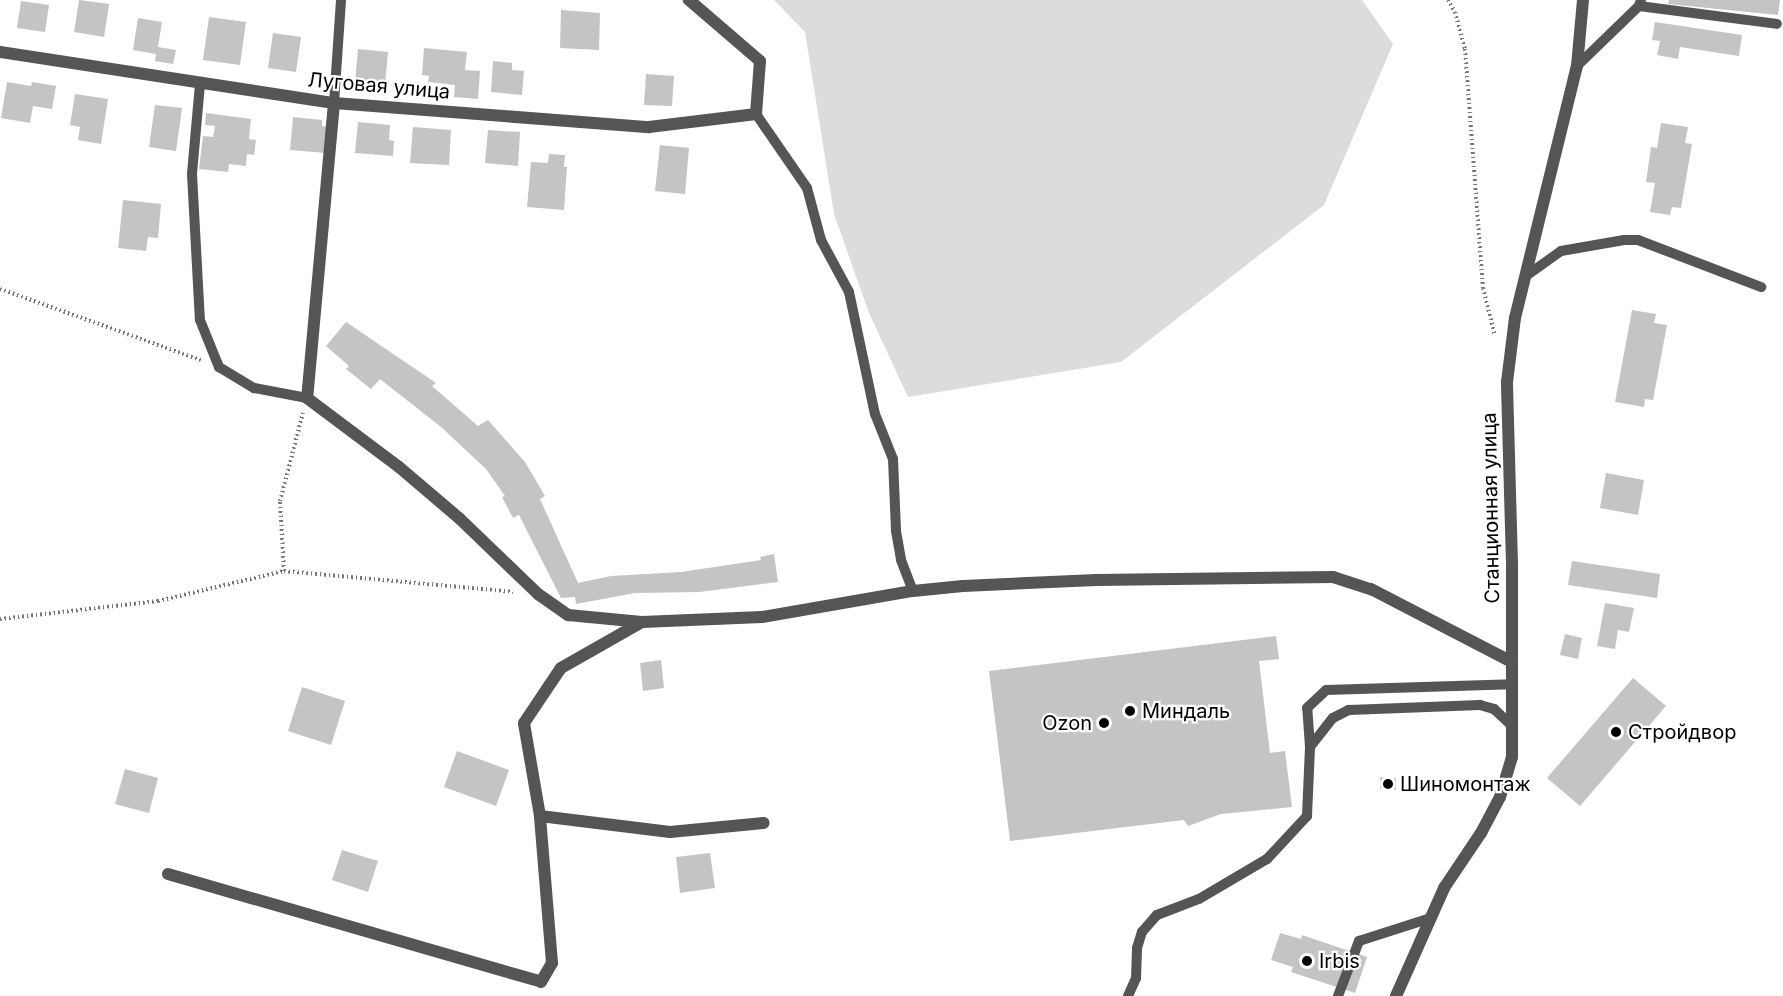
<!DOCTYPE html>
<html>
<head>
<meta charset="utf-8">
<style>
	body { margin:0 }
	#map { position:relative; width:1783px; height:996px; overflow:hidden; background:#fff; font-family:Inter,sans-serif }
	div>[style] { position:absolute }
	.green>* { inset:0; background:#dcdcdc }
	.building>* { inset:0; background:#c4c4c4 }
	.path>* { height:4px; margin-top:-2px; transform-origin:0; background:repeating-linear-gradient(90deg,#777 0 1.5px,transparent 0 4.5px) }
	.lane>* { height:10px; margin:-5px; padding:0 5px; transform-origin:5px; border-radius:5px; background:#555 }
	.street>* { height:12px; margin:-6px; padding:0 6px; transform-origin:6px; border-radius:6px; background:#555 }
	.dots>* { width:16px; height:16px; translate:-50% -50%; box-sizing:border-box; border:3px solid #fff; border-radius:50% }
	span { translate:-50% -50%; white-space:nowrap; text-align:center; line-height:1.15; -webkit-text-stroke:4.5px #fff; paint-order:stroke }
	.street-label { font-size:20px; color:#000 }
	.poi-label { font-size:20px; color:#000 }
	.left { translate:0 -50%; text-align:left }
	.right { translate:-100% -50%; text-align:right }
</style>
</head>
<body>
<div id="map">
	<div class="green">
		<div style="clip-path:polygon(774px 0,1362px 0,1393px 44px,1324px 205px,1121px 362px,908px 397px,869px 313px,834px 214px,805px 32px)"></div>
	</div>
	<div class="building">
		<div style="clip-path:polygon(79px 0,109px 4px,104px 37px,74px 32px)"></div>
		<div style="clip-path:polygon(1669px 0,1780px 0,1778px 15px,1668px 4px)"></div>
		<div style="clip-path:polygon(21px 1px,49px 5px,45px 32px,17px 28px)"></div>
		<div style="clip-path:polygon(561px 10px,600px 13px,599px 50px,560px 48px)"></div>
		<div style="clip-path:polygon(209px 17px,246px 22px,240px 65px,203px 60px)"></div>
		<div style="clip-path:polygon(138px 18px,162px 22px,158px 47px,176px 50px,173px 64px,155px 61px,156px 54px,133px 50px)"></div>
		<div style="clip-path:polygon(1655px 22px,1742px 35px,1739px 56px,1680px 47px,1678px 59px,1657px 55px,1660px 41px,1652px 40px)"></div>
		<div style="clip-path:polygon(273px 33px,301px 37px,296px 72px,268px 68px)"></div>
		<div style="clip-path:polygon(424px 48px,467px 52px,465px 70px,480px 71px,478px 99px,454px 97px,455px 85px,428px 82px,429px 76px,422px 75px)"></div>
		<div style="clip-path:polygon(358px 49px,388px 52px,385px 86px,355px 83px)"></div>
		<div style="clip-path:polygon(493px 61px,512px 63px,512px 70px,524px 71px,522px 95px,491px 92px)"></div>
		<div style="clip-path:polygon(646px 74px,674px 76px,672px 106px,644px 105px)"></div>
		<div style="clip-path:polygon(7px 82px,31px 86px,32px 82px,56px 86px,52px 109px,33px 106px,30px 123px,1px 118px)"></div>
		<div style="clip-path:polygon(75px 94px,108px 99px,101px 144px,78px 140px,80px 127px,70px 125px)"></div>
		<div style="clip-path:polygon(155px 105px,182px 108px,176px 151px,149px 147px)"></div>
		<div style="clip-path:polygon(206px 113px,251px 119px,249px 139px,256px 140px,254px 155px,247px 154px,246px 166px,229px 164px,228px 172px,199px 169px,203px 136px,213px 137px,215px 126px,205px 125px)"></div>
		<div style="clip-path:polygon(293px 117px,322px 120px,322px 126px,328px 127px,326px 153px,290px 150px)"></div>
		<div style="clip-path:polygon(358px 122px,390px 125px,389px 140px,394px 141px,393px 156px,355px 153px)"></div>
		<div style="clip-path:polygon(1661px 123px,1688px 127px,1685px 143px,1692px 144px,1681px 208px,1672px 207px,1670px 215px,1650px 212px,1655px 183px,1646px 182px,1651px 147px,1657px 148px)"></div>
		<div style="clip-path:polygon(413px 127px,451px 130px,449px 165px,410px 163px)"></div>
		<div style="clip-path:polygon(488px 130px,520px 132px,518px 166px,485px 163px)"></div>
		<div style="clip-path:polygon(660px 145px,689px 148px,685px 194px,655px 191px)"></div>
		<div style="clip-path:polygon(549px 154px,565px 155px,564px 167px,567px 167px,564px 210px,527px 207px,531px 162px,548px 163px)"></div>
		<div style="clip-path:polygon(123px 200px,161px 204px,158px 238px,148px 237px,146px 251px,118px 248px)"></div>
		<div style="clip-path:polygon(1632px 310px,1656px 314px,1654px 323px,1667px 325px,1653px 400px,1645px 399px,1644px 407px,1615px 402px)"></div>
		<div style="clip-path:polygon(346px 322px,436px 383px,432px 386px,478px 426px,488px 420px,525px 462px,545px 496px,540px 499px,578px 583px,611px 576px,681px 572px,761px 560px,760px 557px,774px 554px,778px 582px,699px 592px,635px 593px,576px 604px,575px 597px,561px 598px,519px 515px,513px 518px,502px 497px,505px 496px,486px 469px,441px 427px,380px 379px,371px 389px,346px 369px,349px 366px,326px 346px)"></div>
		<div style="clip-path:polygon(1606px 473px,1644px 480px,1638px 515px,1600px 508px)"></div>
		<div style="clip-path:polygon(1572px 561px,1660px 574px,1657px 598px,1568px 585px)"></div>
		<div style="clip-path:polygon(1605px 603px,1634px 608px,1629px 632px,1618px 630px,1615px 649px,1597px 646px)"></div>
		<div style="clip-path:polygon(1565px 634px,1582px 638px,1578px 659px,1560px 655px)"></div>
		<div style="clip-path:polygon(1276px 636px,1279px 659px,1259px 661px,1270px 753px,1285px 751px,1292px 807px,1221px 814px,1188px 826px,1184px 820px,1010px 841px,989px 671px)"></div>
		<div style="clip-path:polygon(661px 660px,664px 688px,643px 691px,640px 663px)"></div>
		<div style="clip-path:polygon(1633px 678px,1666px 706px,1580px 806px,1547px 778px)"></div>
		<div style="clip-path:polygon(302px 687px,345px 701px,331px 745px,288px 731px)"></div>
		<div style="clip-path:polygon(457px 751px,509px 770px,496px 806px,444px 787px)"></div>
		<div style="clip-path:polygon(125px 769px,158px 778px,149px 813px,115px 804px)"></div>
		<div style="clip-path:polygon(1380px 777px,1396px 778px,1396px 790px,1380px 789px)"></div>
		<div style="clip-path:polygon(342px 850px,378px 861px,368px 892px,332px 880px)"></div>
		<div style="clip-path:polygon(710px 853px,715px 888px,680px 893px,676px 857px)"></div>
		<div style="clip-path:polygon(1280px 933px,1301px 939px,1302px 935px,1367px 957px,1355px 993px,1291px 972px,1293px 967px,1271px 960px)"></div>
	</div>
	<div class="path">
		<div style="left:1448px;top:0;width:14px;rotate:60deg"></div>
		<div style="left:1455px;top:12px;width:38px;rotate:75deg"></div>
		<div style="left:1465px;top:49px;width:240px;rotate:85.7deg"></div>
		<div style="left:1483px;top:288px;width:49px;rotate:76deg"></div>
		<div style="left:0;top:289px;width:213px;rotate:19.5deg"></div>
		<div style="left:284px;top:571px;width:70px;rotate:-93.3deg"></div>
		<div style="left:280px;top:501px;width:91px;rotate:-75.4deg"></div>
		<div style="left:0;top:619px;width:159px;rotate:-6.5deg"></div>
		<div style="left:158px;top:601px;width:130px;rotate:-13.4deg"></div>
		<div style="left:284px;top:571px;width:230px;rotate:5.2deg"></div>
	</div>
	<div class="lane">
		<div style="left:1639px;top:6px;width:139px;rotate:7.4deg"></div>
		<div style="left:1577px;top:66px;width:86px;rotate:-44.1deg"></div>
		<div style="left:1639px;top:6px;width:6px;rotate:-72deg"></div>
		<div style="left:200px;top:84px;width:90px;rotate:95.1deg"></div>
		<div style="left:192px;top:174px;width:146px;rotate:86.9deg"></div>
		<div style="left:200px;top:320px;width:51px;rotate:68deg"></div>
		<div style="left:219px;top:367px;width:41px;rotate:31deg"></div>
		<div style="left:254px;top:388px;width:54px;rotate:10.7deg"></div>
		<div style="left:334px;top:103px;width:103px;rotate:-86.1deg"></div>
		<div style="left:756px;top:114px;width:90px;rotate:55.4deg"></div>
		<div style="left:807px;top:188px;width:54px;rotate:74.9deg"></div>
		<div style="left:821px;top:240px;width:59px;rotate:61.7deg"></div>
		<div style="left:849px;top:292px;width:125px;rotate:78deg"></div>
		<div style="left:875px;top:414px;width:48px;rotate:68.2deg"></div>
		<div style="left:893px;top:459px;width:72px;rotate:87.6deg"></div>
		<div style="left:896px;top:531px;width:29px;rotate:80deg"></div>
		<div style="left:901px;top:560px;width:33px;rotate:69deg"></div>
		<div style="left:1526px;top:276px;width:43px;rotate:-35.5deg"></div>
		<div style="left:1561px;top:251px;width:64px;rotate:-9.9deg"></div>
		<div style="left:1624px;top:240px;width:14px"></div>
		<div style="left:1638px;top:240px;width:132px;rotate:20.9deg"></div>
		<div style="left:1310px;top:747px;width:37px;rotate:-52deg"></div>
		<div style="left:1333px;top:718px;width:18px;rotate:-27deg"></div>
		<div style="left:1349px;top:710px;width:131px;rotate:-2.2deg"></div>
		<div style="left:1480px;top:705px;width:15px;rotate:16deg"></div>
		<div style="left:1494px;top:709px;width:25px;rotate:43deg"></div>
		<div style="left:1128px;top:996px;width:20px;rotate:-66deg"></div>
		<div style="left:1136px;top:978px;width:30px;rotate:-88deg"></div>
		<div style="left:1137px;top:948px;width:17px;rotate:-73deg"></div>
		<div style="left:1142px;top:932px;width:23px;rotate:-49deg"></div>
		<div style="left:1157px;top:915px;width:45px;rotate:-20.9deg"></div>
		<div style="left:1199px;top:899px;width:79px;rotate:-30.5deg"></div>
		<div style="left:1267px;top:859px;width:59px;rotate:-47.1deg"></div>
		<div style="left:1307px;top:816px;width:69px;rotate:-87.5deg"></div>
		<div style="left:1310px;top:747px;width:39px;rotate:-94deg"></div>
		<div style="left:1307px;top:708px;width:26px;rotate:-43deg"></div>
		<div style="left:1326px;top:690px;width:186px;rotate:-1.8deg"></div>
		<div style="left:1338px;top:996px;width:59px;rotate:-69.1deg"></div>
		<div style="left:1359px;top:941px;width:72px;rotate:-17.7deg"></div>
	</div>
	<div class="street">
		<div style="left:0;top:52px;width:338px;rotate:8.7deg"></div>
		<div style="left:334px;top:103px;width:316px;rotate:4.4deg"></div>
		<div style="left:649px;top:127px;width:108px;rotate:-6.9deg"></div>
		<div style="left:756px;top:114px;width:53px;rotate:-85.7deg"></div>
		<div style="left:760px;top:61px;width:94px;rotate:-139.3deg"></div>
		<div style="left:334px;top:103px;width:296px;rotate:95.2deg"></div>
		<div style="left:307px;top:398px;width:115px;rotate:36.9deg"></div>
		<div style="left:399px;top:467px;width:79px;rotate:40.4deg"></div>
		<div style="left:459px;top:518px;width:110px;rotate:43.9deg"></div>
		<div style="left:538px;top:594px;width:37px;rotate:35deg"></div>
		<div style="left:568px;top:615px;width:74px;rotate:5.4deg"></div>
		<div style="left:642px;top:622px;width:120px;rotate:-2.4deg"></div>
		<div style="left:762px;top:617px;width:153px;rotate:-9.8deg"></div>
		<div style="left:913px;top:591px;width:50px;rotate:-5.7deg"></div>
		<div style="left:963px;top:586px;width:133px;rotate:-2.6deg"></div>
		<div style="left:1096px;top:580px;width:237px;rotate:-0.7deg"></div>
		<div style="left:1333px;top:577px;width:40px;rotate:18deg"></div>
		<div style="left:1371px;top:589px;width:159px;rotate:27.4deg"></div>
		<div style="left:540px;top:816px;width:131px;rotate:7deg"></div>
		<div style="left:670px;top:832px;width:94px;rotate:-5.5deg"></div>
		<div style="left:168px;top:874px;width:388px;rotate:16.1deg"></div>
		<div style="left:541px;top:982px;width:22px;rotate:-60deg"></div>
		<div style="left:552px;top:963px;width:147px;rotate:-94.7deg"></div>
		<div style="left:540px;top:816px;width:94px;rotate:-99.8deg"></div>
		<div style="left:524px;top:723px;width:66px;rotate:-56.1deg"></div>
		<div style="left:561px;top:668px;width:93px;rotate:-29.6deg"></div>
		<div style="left:1396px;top:996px;width:118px;rotate:-66deg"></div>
		<div style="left:1444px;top:888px;width:66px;rotate:-56.1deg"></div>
		<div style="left:1481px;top:833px;width:41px;rotate:-62.2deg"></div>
		<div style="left:1500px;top:797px;width:42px;rotate:-73.3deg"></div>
		<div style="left:1512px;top:757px;width:193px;rotate:-90deg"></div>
		<div style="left:1512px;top:564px;width:182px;rotate:-91.6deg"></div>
		<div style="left:1507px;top:382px;width:64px;rotate:-82.9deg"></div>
		<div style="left:1515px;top:318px;width:260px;rotate:-76.2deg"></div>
		<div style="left:1577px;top:66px;width:66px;rotate:-84.8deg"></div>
	</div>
	<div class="dots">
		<div style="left:1130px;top:711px;background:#000"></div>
		<div style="left:1104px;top:723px;background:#000"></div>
		<div style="left:1616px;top:732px;background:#000"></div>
		<div style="left:1388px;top:784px;background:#000"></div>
		<div style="left:1307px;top:961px;background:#000"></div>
	</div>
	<div class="street-label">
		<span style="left:379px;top:86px;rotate:5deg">Луговая улица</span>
		<span style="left:1491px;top:508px;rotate:-91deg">Станционная улица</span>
	</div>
	<div class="poi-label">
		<span class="left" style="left:1142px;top:711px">Миндаль</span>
		<span class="right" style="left:1092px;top:723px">Ozon</span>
		<span class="left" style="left:1628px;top:732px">Стройдвор</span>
		<span class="left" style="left:1400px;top:784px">Шиномонтаж</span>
		<span class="left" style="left:1319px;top:961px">Irbis</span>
	</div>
</div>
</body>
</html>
